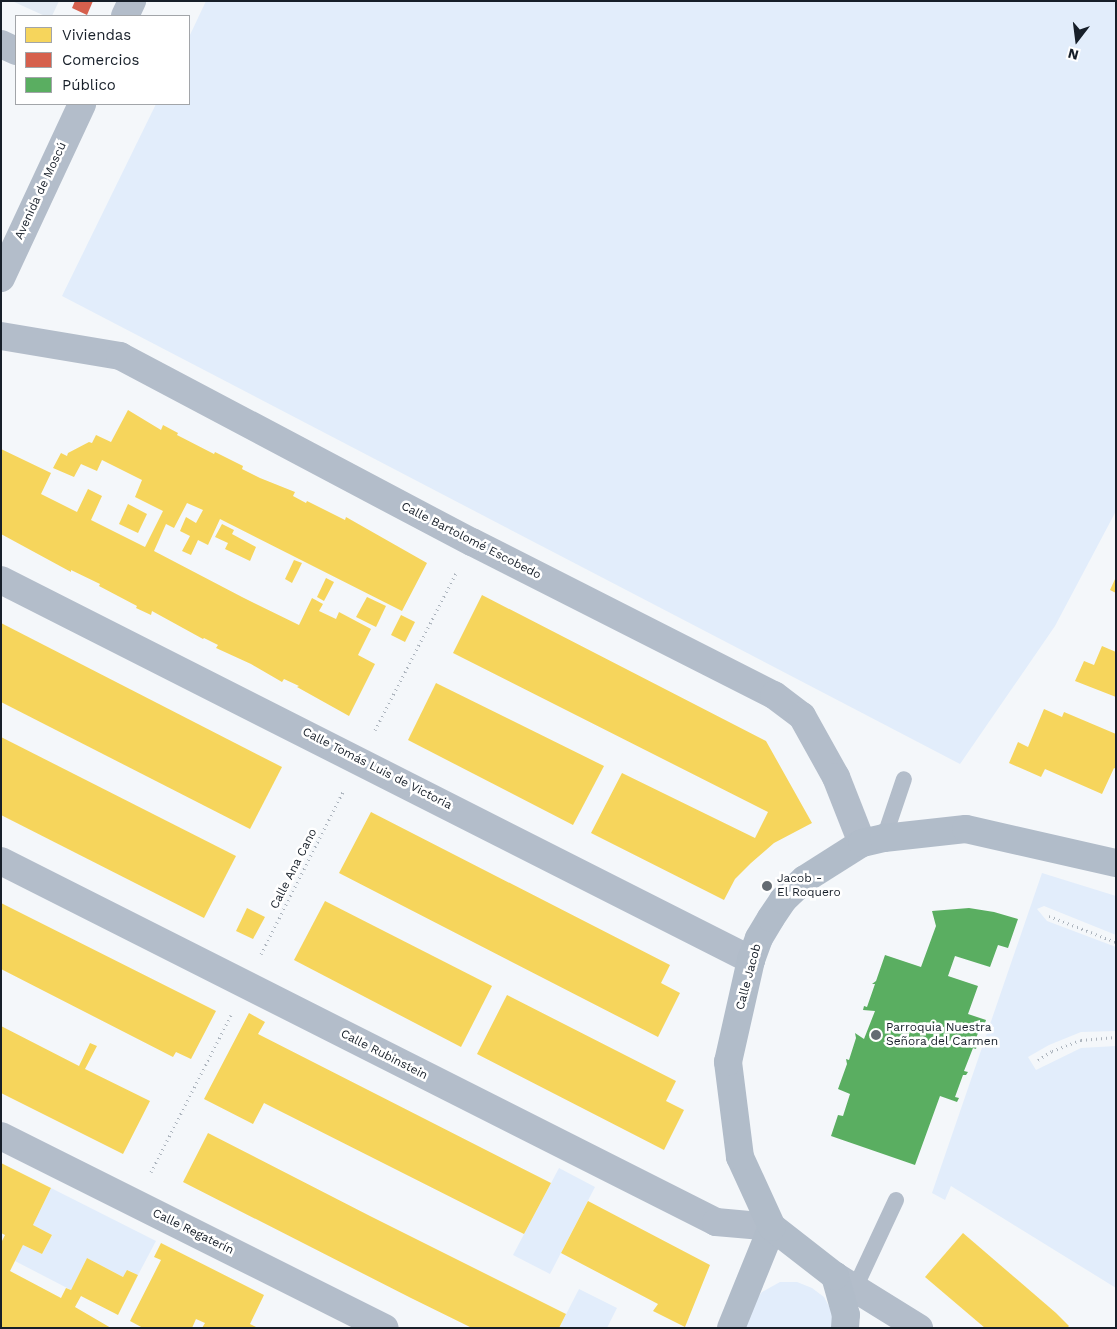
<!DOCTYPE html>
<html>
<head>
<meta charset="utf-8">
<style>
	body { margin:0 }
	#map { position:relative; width:1117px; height:1329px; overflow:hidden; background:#f4f7fa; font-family:"Work Sans",sans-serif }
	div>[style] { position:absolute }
	.built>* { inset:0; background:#e2eaf3 }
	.green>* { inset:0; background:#e2edfb }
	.homes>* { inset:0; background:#f6d55c }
	.shops>* { inset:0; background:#d6604d }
	.public>* { inset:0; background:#5aae61 }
	.path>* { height:3px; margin-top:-1.5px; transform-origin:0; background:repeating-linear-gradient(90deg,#adb5be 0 1px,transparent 0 5px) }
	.lane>* { height:16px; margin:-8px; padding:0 8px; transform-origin:8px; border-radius:8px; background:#b3bdca }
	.street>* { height:28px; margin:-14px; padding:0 14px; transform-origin:14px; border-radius:14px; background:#b3bdca }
	.secondary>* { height:28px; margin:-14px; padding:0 14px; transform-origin:14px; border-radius:14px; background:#b1bcc9 }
	.dots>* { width:14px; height:14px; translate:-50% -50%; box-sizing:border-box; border:2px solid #fff; border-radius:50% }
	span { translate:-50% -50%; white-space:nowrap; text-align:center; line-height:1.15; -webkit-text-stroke:5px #fff; paint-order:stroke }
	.street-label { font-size:12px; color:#171f29 }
	.poi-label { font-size:12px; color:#171f29 }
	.left { translate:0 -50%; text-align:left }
	.frame { position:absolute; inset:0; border:2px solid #171f29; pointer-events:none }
	.legend { position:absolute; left:15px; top:15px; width:175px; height:90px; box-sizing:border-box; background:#fff; border:1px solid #a2a5a9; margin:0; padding:6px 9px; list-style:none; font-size:15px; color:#171f29 }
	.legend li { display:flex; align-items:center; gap:10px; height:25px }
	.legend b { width:25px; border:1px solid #a2a5a9 }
	.north { position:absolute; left:1052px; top:15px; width:50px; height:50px; -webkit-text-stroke:4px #fff; paint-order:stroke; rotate:195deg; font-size:14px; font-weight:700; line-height:20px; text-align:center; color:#171f29 }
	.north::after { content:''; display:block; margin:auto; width:18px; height:22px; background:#171f29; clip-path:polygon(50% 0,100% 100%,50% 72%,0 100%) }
</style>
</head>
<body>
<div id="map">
	<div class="built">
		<div style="clip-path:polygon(12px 1px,59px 1px,52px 16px,45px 16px)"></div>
	</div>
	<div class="green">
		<div style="clip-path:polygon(206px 1px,1116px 1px,1116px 511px,1055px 626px,960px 764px,62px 296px,156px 104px,189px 104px,189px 37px)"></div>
		<div style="clip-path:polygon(1042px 873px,1116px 896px,1116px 935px,1044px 906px,1037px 909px,1047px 921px,1116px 947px,1116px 1031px,1081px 1032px,1049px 1045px,1028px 1057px,1036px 1070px,1081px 1048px,1116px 1046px,1116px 1288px,951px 1186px,945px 1200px,932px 1193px)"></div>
		<div style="clip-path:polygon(559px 1168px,595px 1187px,550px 1274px,513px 1255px)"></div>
		<div style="clip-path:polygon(51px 1188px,156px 1241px,138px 1275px,128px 1270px,123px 1277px,87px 1258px,71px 1290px,15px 1261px,23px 1245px,42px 1254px,52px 1235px,33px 1225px)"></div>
		<div style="clip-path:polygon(780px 1282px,797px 1282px,812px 1288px,824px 1297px,832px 1312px,832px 1328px,744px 1328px,753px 1304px,762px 1292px)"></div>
		<div style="clip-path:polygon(579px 1289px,617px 1308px,607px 1328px,559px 1328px)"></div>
	</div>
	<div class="homes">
		<div style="clip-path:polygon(128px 410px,161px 430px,163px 425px,178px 433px,177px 435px,214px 454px,215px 452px,243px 466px,242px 469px,260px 478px,295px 492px,293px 496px,306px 503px,307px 501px,345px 520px,346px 517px,427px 563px,402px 611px,220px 519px,208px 545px,198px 540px,191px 555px,182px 551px,190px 536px,180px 531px,186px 517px,196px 523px,203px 510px,187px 503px,174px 528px,166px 524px,154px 551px,242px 597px,299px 625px,312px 598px,323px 604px,319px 611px,336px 619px,339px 612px,371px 629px,358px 655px,375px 664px,349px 716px,297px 687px,299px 686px,284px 679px,282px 682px,251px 664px,216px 648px,218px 645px,204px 638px,203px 639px,152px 611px,151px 615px,136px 608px,137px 606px,99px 586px,100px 584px,71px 570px,71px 572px,1px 534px,1px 449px,51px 473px,41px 494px,77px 512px,88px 489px,102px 496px,91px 520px,145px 547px,163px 511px,135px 497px,142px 480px,102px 460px,97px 471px,81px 464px,74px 477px,53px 468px,61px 453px,67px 456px,68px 453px,89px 442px,92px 443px,96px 435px,111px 442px)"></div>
		<div style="clip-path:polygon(128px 504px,147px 514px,138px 533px,119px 524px)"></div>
		<div style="clip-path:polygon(222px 524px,234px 530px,232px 534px,256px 547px,250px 561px,225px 549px,228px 543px,215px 537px)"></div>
		<div style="clip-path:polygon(294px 560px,302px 563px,292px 583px,285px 579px)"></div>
		<div style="clip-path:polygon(1116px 577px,1116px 593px,1110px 590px)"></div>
		<div style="clip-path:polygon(326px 578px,334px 582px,324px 601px,317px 597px)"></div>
		<div style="clip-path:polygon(482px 595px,766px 741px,812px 823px,774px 843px,751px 863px,735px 879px,724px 900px,591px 833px,622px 773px,755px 838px,768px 812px,453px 653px)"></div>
		<div style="clip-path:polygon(367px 597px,386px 606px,376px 627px,356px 617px)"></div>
		<div style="clip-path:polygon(401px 615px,415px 622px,405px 642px,391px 635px)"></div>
		<div style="clip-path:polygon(1px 623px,282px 767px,250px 829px,1px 702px)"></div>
		<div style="clip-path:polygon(1102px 646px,1116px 652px,1116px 697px,1075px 681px,1084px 661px,1094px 665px)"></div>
		<div style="clip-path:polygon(436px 683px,604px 766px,573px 825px,408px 740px)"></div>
		<div style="clip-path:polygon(1044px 709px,1062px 717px,1064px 712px,1116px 734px,1116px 769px,1114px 768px,1102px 794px,1045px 769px,1041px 777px,1009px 763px,1018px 742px,1028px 747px)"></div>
		<div style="clip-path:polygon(1px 737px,236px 856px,204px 918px,1px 815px)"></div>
		<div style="clip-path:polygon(371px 812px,670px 965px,661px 983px,680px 993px,658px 1037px,339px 873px)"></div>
		<div style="clip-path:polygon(325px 901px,492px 986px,461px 1047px,294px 960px)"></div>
		<div style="clip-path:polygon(1px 903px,216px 1011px,191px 1059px,176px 1052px,173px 1057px,1px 969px)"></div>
		<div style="clip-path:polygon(247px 908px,265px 917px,253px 939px,236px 931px)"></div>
		<div style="clip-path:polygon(507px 995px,676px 1081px,666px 1101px,684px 1110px,664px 1150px,477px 1054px)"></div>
		<div style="clip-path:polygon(249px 1013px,265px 1022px,258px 1034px,551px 1183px,524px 1234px,264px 1103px,253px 1124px,204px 1099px)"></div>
		<div style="clip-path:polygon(1px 1026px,79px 1066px,90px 1043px,97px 1046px,85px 1069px,150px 1101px,123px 1154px,1px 1093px)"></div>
		<div style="clip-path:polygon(208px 1133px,370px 1216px,566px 1314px,559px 1328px,472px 1328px,411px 1298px,183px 1182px)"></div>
		<div style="clip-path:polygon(1px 1163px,51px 1188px,33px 1225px,52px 1235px,42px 1254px,23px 1245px,10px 1271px,61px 1298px,66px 1288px,71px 1290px,87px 1258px,123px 1277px,127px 1270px,138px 1275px,118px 1315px,81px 1296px,75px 1307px,111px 1328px,1px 1328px,1px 1243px,5px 1235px,1px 1233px)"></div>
		<div style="clip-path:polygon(588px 1201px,710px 1265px,685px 1327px,653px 1311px,658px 1304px,561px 1253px)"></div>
		<div style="clip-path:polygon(963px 1233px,1056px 1313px,1069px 1326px,1067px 1328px,985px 1328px,925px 1277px)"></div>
		<div style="clip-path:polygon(161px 1243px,264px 1295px,250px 1324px,258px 1328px,202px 1328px,205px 1323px,196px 1319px,192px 1328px,143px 1328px,130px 1321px,161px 1260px,154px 1257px)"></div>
	</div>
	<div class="shops">
		<div style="clip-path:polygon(75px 1px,93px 1px,87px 15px,72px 8px)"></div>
	</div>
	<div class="public">
		<div style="clip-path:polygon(969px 908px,994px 912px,1018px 919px,1008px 948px,998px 945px,990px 967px,955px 956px,948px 976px,978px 986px,968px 1014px,986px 1020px,985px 1023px,982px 1022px,974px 1044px,977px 1045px,976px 1049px,973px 1048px,964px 1071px,968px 1072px,966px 1075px,963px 1075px,955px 1097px,959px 1098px,957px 1102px,940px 1096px,915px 1165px,831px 1136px,838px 1115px,843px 1116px,850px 1094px,838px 1089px,847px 1064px,846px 1059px,849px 1060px,856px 1038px,855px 1033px,864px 1039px,875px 1011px,863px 1010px,864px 1006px,867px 1007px,875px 984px,872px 984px,876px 981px,885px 955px,921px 967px,936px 926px,932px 911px)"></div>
	</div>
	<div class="path">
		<div style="left:375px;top:730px;width:179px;rotate:-62.7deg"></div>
		<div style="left:1049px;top:916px;width:72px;rotate:21.2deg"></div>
		<div style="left:261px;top:954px;width:182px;rotate:-63.2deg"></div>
		<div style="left:1038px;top:1060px;width:17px;rotate:-33deg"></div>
		<div style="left:1052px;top:1051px;width:31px;rotate:-21deg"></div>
		<div style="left:1081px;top:1040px;width:35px;rotate:-5deg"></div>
		<div style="left:151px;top:1172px;width:176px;rotate:-63deg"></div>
	</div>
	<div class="lane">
		<div style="left:884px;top:838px;width:62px;rotate:-71.3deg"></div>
		<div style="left:855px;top:1288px;width:97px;rotate:-65deg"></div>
	</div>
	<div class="street">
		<div style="left:125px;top:16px;width:17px;rotate:-65deg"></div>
		<div style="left:1px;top:44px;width:17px;rotate:25deg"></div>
		<div style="left:1px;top:278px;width:192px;rotate:-65deg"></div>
		<div style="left:1px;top:336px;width:121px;rotate:9.5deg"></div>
		<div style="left:120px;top:356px;width:398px;rotate:27.9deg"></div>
		<div style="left:472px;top:542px;width:339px;rotate:26.9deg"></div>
		<div style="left:774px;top:695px;width:35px;rotate:37deg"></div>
		<div style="left:802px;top:716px;width:70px;rotate:60.9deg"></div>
		<div style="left:836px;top:777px;width:71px;rotate:68.5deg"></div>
		<div style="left:1px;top:580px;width:841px;rotate:26.87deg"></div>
		<div style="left:1px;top:861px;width:801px;rotate:26.79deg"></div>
		<div style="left:716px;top:1222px;width:56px;rotate:5.1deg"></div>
		<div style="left:1px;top:1136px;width:429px;rotate:26.6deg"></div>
		<div style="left:835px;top:1276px;width:99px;rotate:31.8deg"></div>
	</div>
	<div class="secondary">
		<div style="left:731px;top:1328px;width:109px;rotate:-67.9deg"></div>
		<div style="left:845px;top:1328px;width:13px;rotate:-86deg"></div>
		<div style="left:846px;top:1315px;width:41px;rotate:-105.8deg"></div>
		<div style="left:835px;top:1276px;width:80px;rotate:-142.1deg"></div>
		<div style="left:772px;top:1227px;width:77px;rotate:-114.6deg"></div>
		<div style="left:740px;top:1157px;width:96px;rotate:-97.2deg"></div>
		<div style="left:728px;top:1062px;width:105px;rotate:-77.3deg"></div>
		<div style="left:751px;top:960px;width:23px;rotate:-70deg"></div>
		<div style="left:759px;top:938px;width:23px;rotate:-59deg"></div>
		<div style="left:771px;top:918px;width:22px;rotate:-56deg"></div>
		<div style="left:783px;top:900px;width:30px;rotate:-44deg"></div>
		<div style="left:805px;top:879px;width:67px;rotate:-32.3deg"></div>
		<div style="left:862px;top:843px;width:23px;rotate:-13deg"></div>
		<div style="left:884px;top:838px;width:82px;rotate:-6.3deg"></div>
		<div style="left:966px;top:829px;width:154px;rotate:12.8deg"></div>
	</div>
	<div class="dots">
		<div style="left:767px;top:886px;background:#646b72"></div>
		<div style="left:876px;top:1035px;background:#646b72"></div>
	</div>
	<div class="street-label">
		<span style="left:41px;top:191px;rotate:-65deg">Avenida de Moscú</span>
		<span style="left:471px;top:541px;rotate:27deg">Calle Bartolomé Escobedo</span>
		<span style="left:377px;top:769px;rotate:27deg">Calle Tomás Luis de Victoria</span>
		<span style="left:294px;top:869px;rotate:-63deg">Calle Ana Cano</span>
		<span style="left:749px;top:977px;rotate:-75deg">Calle Jacob</span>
		<span style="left:384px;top:1055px;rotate:27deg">Calle Rubinstein</span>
		<span style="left:193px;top:1232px;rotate:26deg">Calle Regaterín</span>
	</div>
	<div class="poi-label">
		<span class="left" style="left:777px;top:886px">Jacob -<br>El Roquero</span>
		<span class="left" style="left:886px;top:1035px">Parroquia Nuestra<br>Señora del Carmen</span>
	</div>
	<div class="frame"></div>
	<ul class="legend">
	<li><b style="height:14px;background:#f6d55c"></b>Viviendas</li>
	<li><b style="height:14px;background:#d6604d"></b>Comercios</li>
	<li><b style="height:14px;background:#5aae61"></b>Público</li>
	</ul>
	<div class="north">N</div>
</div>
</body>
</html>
